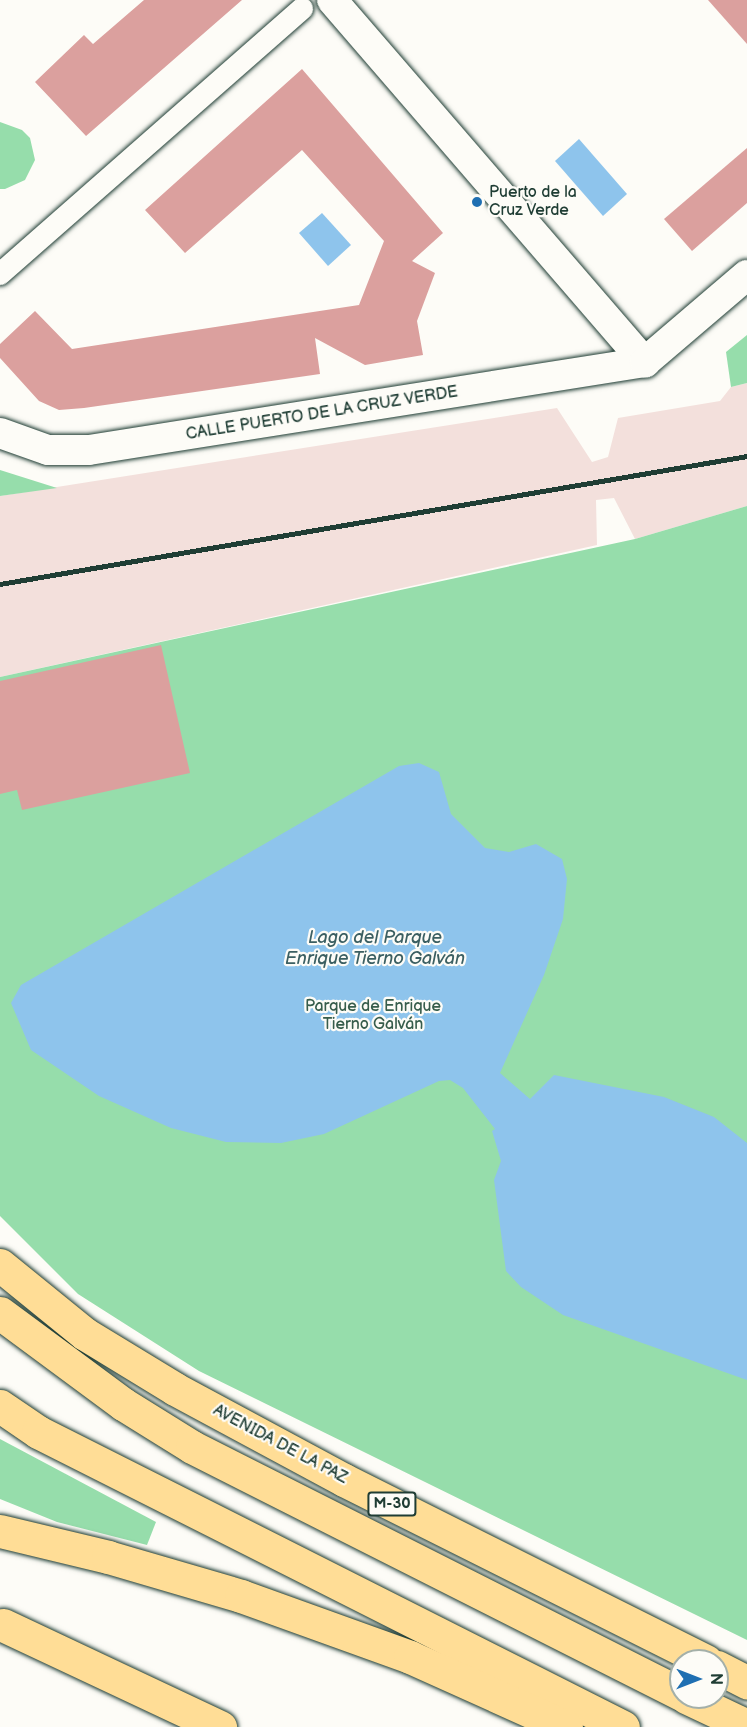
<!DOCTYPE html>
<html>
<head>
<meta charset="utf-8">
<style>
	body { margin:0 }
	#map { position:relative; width:747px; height:1727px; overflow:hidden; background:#fdfcf7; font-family:"Balsamiq Sans",sans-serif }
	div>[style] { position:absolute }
	.built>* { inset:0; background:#f3e0dc }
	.green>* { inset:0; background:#96ddab }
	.water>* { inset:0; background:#8ec4ec }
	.building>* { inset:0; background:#dba09e }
	.roads { filter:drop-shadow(0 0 2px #1f3d34) drop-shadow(0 0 2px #1f3d34) }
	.pedestrian>* { height:22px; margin:-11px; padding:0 11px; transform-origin:11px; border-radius:11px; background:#fdfcf7 }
	.minor>* { height:30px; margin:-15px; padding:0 15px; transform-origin:15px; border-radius:15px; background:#fdfcf7 }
	.motorway>* { height:33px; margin:-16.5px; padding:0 16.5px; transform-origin:16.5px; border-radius:16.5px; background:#ffdd96 }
	.rail>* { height:4.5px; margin:-2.25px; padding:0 2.25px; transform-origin:2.25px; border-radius:2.25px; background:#1f3d34 }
	.dots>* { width:16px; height:16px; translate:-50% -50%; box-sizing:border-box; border:3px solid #fdfcf7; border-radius:50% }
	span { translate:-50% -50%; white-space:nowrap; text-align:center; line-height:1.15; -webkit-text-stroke:4.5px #fdfcf7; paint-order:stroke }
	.shield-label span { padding:2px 4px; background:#fdfcf7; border:2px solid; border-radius:4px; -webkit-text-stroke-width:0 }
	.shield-label { font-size:15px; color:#1f3d34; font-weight:700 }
	.poi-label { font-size:16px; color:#1f3d34 }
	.left { translate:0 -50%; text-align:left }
	.street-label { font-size:16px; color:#1f3d34 }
	.park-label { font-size:16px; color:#375d4c }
	.water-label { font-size:18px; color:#3b5f62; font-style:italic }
	.north { position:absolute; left:669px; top:1649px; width:60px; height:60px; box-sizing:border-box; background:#fdfcf7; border:2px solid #a4b0a9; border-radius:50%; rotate:90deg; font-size:16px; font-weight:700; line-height:24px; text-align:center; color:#1f3d34 }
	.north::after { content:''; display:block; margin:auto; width:21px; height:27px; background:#1f6fb2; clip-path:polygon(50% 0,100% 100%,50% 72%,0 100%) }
</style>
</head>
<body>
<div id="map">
	<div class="built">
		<div style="clip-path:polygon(747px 383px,747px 506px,635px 539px,614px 498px,596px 500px,597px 545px,0 677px,0 496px,557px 408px,592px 462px,608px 457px,618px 418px,720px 401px,731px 387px)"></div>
	</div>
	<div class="green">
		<div style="clip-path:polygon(0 122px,22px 130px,30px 138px,35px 160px,25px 180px,5px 189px,0 189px)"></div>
		<div style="clip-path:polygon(747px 335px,747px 383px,731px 387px,726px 352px)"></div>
		<div style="clip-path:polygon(0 470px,57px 488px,0 496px)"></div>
		<div style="clip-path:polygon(747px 506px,747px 1640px,199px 1371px,78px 1294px,0 1216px,0 677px,635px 539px)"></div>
		<div style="clip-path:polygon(0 1439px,156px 1522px,147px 1545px,57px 1522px,0 1499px)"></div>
	</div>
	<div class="water">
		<div style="clip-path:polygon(579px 139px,627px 194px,603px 216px,555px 161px)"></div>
		<div style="clip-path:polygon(322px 213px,351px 245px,328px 266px,299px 233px)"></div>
		<div style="clip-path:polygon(419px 763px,439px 772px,451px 814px,485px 848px,509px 852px,536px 844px,562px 859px,567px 879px,563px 919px,544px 975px,500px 1073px,530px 1099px,554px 1075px,664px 1097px,714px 1117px,747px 1143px,747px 1380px,563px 1315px,521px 1287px,506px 1271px,494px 1180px,501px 1161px,492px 1131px,495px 1129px,463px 1088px,450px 1080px,439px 1081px,324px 1134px,281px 1143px,226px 1142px,171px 1128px,99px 1096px,31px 1050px,11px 1003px,21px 985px,399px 766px)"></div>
	</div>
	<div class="building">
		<div style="clip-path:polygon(144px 0,242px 0,86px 136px,35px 82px,84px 35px,93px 44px)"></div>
		<div style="clip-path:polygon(708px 0,747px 0,747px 44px)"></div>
		<div style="clip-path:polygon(302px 69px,443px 233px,412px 261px,435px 273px,417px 321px,423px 355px,365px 365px,315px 338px,320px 374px,84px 408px,59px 410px,39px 401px,0 358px,0 344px,35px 311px,72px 349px,359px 305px,384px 241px,302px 150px,185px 253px,145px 210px)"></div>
		<div style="clip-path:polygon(747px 148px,747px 203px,692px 251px,664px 219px)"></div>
		<div style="clip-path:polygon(161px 645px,190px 773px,22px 810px,17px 790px,0 794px,0 681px)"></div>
	</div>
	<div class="roads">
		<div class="pedestrian">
			<div style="left:0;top:274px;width:402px;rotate:-41.3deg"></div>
		</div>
		<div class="minor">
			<div style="left:332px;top:0;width:479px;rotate:49.2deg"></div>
			<div style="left:0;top:433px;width:51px;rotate:19.5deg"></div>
			<div style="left:48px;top:450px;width:41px"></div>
			<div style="left:89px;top:450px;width:563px;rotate:-8.99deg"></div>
			<div style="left:645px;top:362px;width:134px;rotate:-40.5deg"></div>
		</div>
		<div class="motorway">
			<div style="left:0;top:1265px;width:109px;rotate:39.1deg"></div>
			<div style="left:85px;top:1334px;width:105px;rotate:31.4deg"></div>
			<div style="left:175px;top:1389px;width:192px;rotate:28.3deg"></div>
			<div style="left:344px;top:1480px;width:405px;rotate:26.6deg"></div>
			<div style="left:0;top:1313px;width:153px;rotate:36.5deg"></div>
			<div style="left:123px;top:1404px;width:81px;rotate:31.9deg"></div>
			<div style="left:192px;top:1447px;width:548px;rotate:26.8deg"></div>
			<div style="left:0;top:1406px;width:46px;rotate:34.4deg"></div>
			<div style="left:38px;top:1432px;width:655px;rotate:26.76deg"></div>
			<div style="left:0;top:1531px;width:111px;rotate:13.5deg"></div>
			<div style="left:108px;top:1557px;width:139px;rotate:16.3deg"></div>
			<div style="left:241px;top:1596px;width:180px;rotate:19.8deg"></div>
			<div style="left:410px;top:1657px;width:171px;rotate:24.2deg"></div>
			<div style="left:3px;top:1625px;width:240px;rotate:25.2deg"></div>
			<div style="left:717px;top:1667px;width:34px;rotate:27deg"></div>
			<div style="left:686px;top:1697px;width:68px;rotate:25.4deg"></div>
		</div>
	</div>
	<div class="rail">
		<div style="left:0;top:584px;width:758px;rotate:-9.72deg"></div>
	</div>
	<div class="dots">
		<div style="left:477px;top:202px;background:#1f6fb2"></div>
	</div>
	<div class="shield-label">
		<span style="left:392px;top:1504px">M-30</span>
	</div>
	<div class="poi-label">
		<span class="left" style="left:489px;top:202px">Puerto de la<br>Cruz Verde</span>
	</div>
	<div class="street-label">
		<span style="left:322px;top:414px;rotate:-9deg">CALLE PUERTO DE LA CRUZ VERDE</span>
		<span style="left:280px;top:1445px;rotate:28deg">AVENIDA DE LA PAZ</span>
	</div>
	<div class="park-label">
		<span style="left:373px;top:1016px">Parque de Enrique<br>Tierno Galván</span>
	</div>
	<div class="water-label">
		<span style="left:375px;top:949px">Lago del Parque<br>Enrique Tierno Galván</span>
	</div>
	<div class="north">N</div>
</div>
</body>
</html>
